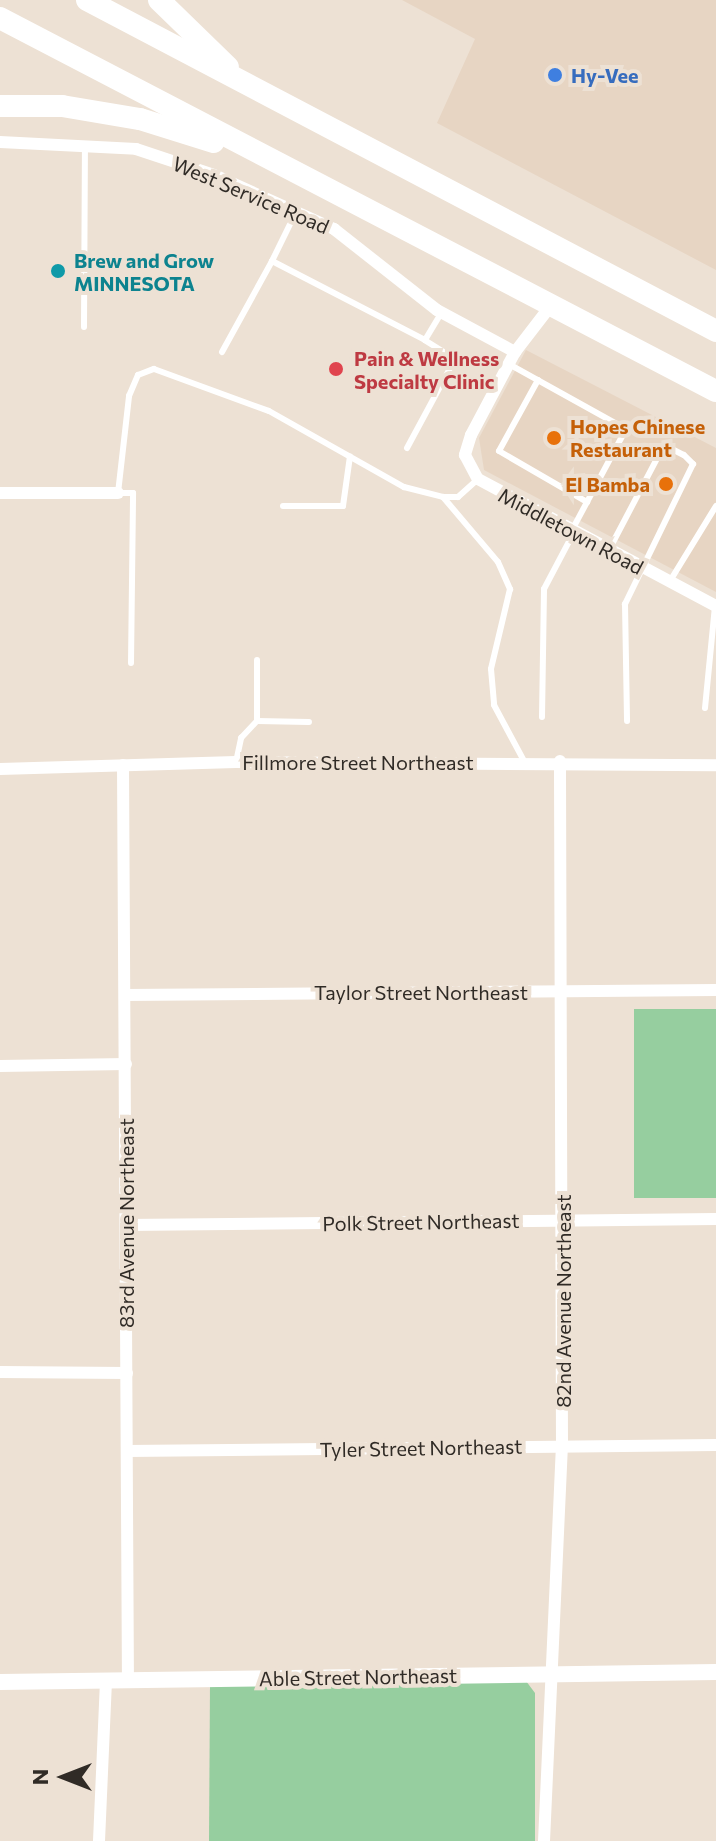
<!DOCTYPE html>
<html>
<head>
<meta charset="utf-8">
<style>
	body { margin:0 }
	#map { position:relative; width:716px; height:1841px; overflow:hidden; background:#ede1d4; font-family:Commissioner,sans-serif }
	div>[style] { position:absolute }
	.built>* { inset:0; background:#e7d5c3 }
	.green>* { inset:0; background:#96ce9f }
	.lane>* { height:6px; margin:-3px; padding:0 3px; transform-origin:3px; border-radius:3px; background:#fff }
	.street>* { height:12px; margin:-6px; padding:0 6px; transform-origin:6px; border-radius:6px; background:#fff }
	.secondary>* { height:16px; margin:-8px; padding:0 8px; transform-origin:8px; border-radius:8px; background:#fff }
	.highway>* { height:22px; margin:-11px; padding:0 11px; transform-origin:11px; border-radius:11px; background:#fff }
	.dots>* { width:22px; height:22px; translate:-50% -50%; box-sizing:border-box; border:4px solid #ede1d4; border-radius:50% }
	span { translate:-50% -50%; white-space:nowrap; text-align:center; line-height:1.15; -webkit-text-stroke:8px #ede1d4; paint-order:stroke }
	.shop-label { font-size:20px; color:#366cbe; font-weight:700 }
	.left { translate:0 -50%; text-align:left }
	.street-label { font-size:20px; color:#302b26 }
	.culture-label { font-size:20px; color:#0d838f; font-weight:700 }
	.health-label { font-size:20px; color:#be3a42; font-weight:700 }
	.food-label { font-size:20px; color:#c56008; font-weight:700 }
	.right { translate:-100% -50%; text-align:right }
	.north { position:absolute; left:24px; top:1737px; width:80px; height:80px; -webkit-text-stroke:6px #ede1d4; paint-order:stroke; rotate:270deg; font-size:22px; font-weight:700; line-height:32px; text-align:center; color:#302b26 }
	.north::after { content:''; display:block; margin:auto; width:28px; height:36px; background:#302b26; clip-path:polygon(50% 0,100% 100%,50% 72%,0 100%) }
</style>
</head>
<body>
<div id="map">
	<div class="built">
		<div style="clip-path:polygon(402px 0,716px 0,716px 270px,437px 123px,475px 39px)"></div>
		<div style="clip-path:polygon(526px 350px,716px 448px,716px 592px,484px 470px,479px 438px)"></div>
	</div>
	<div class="green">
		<div style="clip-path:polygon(634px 1009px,716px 1009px,716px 1198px,634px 1198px)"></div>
		<div style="clip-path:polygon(526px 1681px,535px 1693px,535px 1841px,209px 1841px,210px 1685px)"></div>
	</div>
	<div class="lane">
		<div style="left:296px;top:212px;width:55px;rotate:116.1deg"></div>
		<div style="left:272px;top:261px;width:172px;rotate:27.3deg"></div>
		<div style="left:425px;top:340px;width:33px;rotate:-59deg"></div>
		<div style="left:84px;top:327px;width:181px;rotate:-89.7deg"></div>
		<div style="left:222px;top:352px;width:104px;rotate:-61.2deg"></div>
		<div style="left:509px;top:364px;width:134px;rotate:29.1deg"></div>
		<div style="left:626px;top:429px;width:115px;rotate:118.1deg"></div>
		<div style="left:538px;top:380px;width:81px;rotate:118.8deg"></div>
		<div style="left:499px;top:451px;width:102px;rotate:30.1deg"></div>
		<div style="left:407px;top:448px;width:101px;rotate:-61.7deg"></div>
		<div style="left:455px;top:359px;width:36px;rotate:-148deg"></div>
		<div style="left:443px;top:497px;width:15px"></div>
		<div style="left:458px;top:497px;width:27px;rotate:-42deg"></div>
		<div style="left:283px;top:506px;width:60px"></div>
		<div style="left:343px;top:506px;width:50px;rotate:-82deg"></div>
		<div style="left:610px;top:548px;width:116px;rotate:-62.3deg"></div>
		<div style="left:664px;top:445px;width:22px;rotate:27deg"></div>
		<div style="left:684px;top:455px;width:13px;rotate:45deg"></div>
		<div style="left:693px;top:464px;width:156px;rotate:115.9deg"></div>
		<div style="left:625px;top:604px;width:117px;rotate:89deg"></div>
		<div style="left:670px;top:581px;width:88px;rotate:-58.5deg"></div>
		<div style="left:131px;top:663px;width:170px;rotate:-89.3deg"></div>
		<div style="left:133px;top:493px;width:15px;rotate:180deg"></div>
		<div style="left:118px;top:493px;width:98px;rotate:-83.5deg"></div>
		<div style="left:129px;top:396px;width:23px;rotate:-67deg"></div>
		<div style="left:138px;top:375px;width:17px;rotate:-21deg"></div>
		<div style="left:154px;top:369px;width:122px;rotate:20.1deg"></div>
		<div style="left:269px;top:411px;width:155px;rotate:29.4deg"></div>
		<div style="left:404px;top:487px;width:40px;rotate:14.4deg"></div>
		<div style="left:443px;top:497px;width:85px;rotate:49.8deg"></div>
		<div style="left:498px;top:562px;width:30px;rotate:66deg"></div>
		<div style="left:510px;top:589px;width:82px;rotate:103.4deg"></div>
		<div style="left:491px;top:669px;width:36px;rotate:85deg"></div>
		<div style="left:494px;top:705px;width:64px;rotate:61.8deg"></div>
		<div style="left:705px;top:708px;width:102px;rotate:-84.4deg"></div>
		<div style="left:542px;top:717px;width:128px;rotate:-89.1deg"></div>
		<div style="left:544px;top:589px;width:62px;rotate:-62.2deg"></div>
		<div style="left:257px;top:721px;width:52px;rotate:1.1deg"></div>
		<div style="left:236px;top:762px;width:25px;rotate:-78deg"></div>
		<div style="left:241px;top:738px;width:23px;rotate:-47deg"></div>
		<div style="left:257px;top:721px;width:61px;rotate:-90deg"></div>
	</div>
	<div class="street">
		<div style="left:0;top:142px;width:136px;rotate:2.9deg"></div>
		<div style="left:136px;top:149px;width:82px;rotate:18.4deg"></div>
		<div style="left:214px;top:175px;width:132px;rotate:24.2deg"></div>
		<div style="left:334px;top:229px;width:131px;rotate:38.2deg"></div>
		<div style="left:437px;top:310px;width:89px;rotate:28.3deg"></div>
		<div style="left:552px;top:304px;width:61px;rotate:127.6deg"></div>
		<div style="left:515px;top:352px;width:94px;rotate:117.9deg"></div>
		<div style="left:471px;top:435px;width:21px;rotate:107deg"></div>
		<div style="left:465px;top:455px;width:27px;rotate:62deg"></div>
		<div style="left:478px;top:479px;width:270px;rotate:28.1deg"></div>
		<div style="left:0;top:493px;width:118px"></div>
		<div style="left:123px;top:765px;width:916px;rotate:89.69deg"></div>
		<div style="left:0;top:769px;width:236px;rotate:-1.7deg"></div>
		<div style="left:236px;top:762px;width:480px;rotate:0.4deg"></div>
		<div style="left:125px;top:995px;width:591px;rotate:-0.48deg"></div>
		<div style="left:0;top:1066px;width:126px;rotate:-0.9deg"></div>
		<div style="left:126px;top:1225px;width:590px;rotate:-0.58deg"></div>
		<div style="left:0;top:1372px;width:127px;rotate:0.5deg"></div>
		<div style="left:127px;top:1451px;width:589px;rotate:-0.58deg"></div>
		<div style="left:99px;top:1841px;width:160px;rotate:-87.5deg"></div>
		<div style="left:544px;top:1841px;width:395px;rotate:-87.4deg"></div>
		<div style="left:562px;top:1446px;width:685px;rotate:-90.17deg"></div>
	</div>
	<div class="secondary">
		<div style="left:0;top:1682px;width:716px;rotate:-0.8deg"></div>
	</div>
	<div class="highway">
		<div style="left:87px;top:0;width:711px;rotate:27.75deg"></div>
		<div style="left:159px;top:0;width:96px;rotate:44.2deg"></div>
		<div style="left:0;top:18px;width:807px;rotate:27.52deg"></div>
		<div style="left:0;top:106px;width:62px"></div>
		<div style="left:62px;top:106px;width:79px;rotate:9.5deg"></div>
		<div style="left:140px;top:119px;width:77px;rotate:17.3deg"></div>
	</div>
	<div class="dots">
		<div style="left:555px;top:75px;background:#3f7fe0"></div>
		<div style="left:58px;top:271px;background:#0f9aa8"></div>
		<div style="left:336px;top:369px;background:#e0444e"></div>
		<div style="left:554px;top:438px;background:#e8710a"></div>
		<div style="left:666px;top:484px;background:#e8710a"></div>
	</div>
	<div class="shop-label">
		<span class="left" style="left:571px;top:75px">Hy-Vee</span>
	</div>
	<div class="street-label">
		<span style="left:251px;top:195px;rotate:23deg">West Service Road</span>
		<span style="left:571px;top:531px;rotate:28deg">Middletown Road</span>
		<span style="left:358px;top:762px">Fillmore Street Northeast</span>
		<span style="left:421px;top:992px">Taylor Street Northeast</span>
		<span style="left:421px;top:1222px;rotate:-1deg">Polk Street Northeast</span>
		<span style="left:126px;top:1223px;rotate:-90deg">83rd Avenue Northeast</span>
		<span style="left:563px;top:1301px;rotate:-90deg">82nd Avenue Northeast</span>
		<span style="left:421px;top:1448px;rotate:-1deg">Tyler Street Northeast</span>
		<span style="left:358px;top:1677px;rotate:-1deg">Able Street Northeast</span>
	</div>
	<div class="culture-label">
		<span class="left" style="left:74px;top:272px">Brew and Grow<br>MINNESOTA</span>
	</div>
	<div class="health-label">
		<span class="left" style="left:354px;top:370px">Pain &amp; Wellness<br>Specialty Clinic</span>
	</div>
	<div class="food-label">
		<span class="left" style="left:570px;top:438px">Hopes Chinese<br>Restaurant</span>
		<span class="right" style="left:650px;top:484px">El Bamba</span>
	</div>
	<div class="north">N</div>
</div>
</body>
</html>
